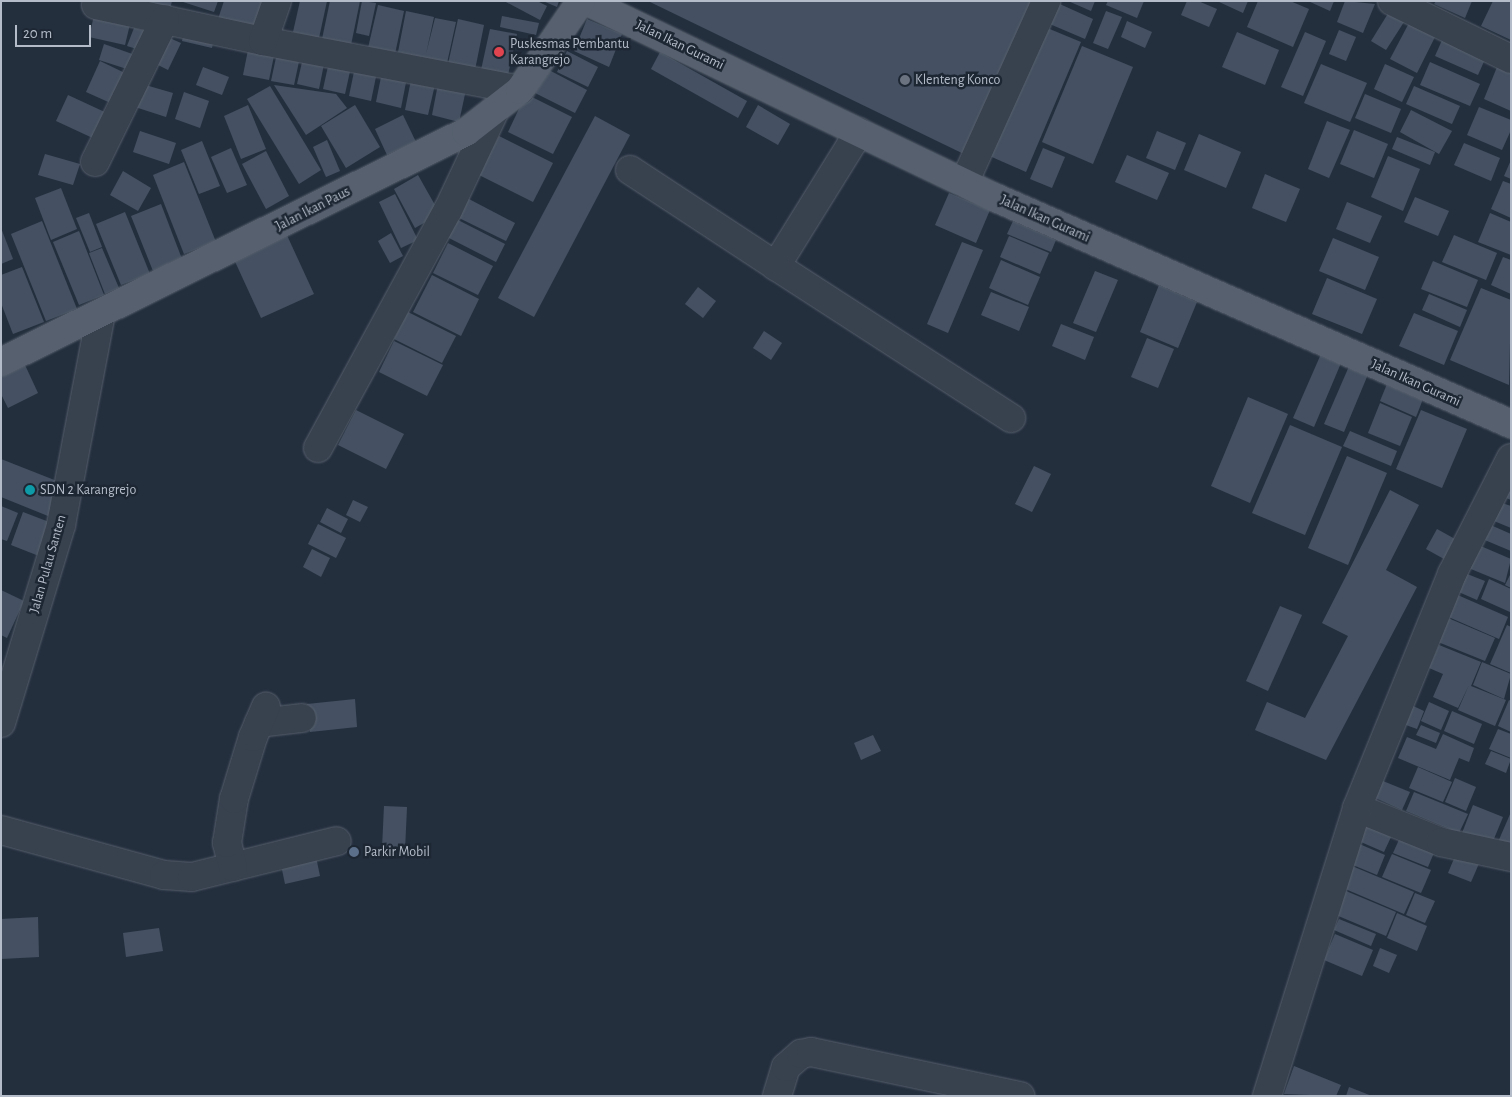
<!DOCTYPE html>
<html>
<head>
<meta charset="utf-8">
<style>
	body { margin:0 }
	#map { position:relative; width:1512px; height:1097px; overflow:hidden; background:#242f3e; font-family:"Alegreya Sans",sans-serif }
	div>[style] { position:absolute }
	.building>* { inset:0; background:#455162 }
	.roads { filter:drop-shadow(0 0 1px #565f6c) drop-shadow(0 0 1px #565f6c) }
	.minor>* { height:28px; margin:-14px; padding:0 14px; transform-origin:14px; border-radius:14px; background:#38414e }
	.major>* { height:28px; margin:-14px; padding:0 14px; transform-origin:14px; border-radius:14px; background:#56606e }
	.dots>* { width:14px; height:14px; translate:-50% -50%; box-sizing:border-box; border:2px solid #1d2633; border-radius:50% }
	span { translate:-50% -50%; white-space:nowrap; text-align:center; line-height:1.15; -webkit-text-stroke:5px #1d2633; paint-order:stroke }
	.poi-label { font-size:14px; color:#b4bcc9 }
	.left { translate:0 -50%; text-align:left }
	.street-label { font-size:14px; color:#b4bcc9 }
	.frame { position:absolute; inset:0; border:2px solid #b4bcc9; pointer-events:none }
	.scale { position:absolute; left:15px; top:25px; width:76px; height:22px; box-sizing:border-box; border:2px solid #b4bcc9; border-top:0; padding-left:6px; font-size:15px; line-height:18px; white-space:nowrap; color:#b4bcc9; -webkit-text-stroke:4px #1d2633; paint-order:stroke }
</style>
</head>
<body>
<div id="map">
	<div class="building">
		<div style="clip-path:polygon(144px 1px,172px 1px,170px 9px)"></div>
		<div style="clip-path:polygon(180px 1px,218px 1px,214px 12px)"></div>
		<div style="clip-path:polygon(224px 1px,264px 1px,255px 30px,218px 19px)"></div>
		<div style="clip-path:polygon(300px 1px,327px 1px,319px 38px,293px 32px)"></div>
		<div style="clip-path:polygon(330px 1px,360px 1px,351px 45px,322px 39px)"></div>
		<div style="clip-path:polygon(362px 1px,376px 3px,369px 36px,356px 33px)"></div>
		<div style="clip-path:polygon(504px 1px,537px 1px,547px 6px,540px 20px)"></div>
		<div style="clip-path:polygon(543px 1px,559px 1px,557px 7px)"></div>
		<div style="clip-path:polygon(648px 1px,1040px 1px,968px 156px)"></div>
		<div style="clip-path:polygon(1053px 1px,1093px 19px,1085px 39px,1045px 22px)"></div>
		<div style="clip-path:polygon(1068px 1px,1095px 1px,1091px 11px)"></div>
		<div style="clip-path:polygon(1108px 1px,1144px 1px,1137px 18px,1106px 5px)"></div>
		<div style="clip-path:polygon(1187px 1px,1198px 1px,1217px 9px,1209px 27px,1181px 15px)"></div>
		<div style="clip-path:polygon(1217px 1px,1248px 1px,1243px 13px)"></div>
		<div style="clip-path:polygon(1258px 1px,1290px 1px,1309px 9px,1293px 47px,1247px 27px)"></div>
		<div style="clip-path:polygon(1308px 1px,1334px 1px,1330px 11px)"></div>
		<div style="clip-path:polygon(1345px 1px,1375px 4px,1363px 33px,1337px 22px)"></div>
		<div style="clip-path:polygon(1436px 1px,1472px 1px,1465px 18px,1434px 4px)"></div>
		<div style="clip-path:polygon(1493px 1px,1511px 1px,1511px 40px,1481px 26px)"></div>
		<div style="clip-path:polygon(378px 5px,404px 11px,395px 54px,368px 48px)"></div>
		<div style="clip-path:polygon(95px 11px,131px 20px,125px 45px,89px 37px)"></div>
		<div style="clip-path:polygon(406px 11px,434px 17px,426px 54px,435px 18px,456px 22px,447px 63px,398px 52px)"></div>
		<div style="clip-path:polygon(1106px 11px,1122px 17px,1108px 49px,1093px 43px)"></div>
		<div style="clip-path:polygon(1389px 12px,1404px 22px,1386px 50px,1371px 41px)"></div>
		<div style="clip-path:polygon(502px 16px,539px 23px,536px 35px,500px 27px)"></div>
		<div style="clip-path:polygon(458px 19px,484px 25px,475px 70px,448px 64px)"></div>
		<div style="clip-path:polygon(587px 19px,622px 34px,609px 67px,574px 51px)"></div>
		<div style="clip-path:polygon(1127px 21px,1152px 32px,1145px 48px,1121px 37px)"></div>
		<div style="clip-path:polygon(1409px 23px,1435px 37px,1417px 73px,1390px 59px)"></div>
		<div style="clip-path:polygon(1040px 25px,1081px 42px,1026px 172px,985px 154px)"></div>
		<div style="clip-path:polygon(185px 27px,215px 34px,212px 48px,182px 41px)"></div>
		<div style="clip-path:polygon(134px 28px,145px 31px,140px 50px,127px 46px)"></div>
		<div style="clip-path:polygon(490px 29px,517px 34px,508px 75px,481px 70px)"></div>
		<div style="clip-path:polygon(1339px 30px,1356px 37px,1346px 61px,1329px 54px)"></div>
		<div style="clip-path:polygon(1237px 32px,1279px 50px,1265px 85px,1222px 67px)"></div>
		<div style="clip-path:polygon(1305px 32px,1326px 41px,1303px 96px,1281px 87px)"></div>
		<div style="clip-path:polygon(165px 36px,181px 43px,168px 70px,152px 62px)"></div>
		<div style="clip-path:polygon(1443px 38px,1486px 57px,1478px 75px,1435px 56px)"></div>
		<div style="clip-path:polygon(250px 40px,276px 46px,269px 80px,243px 75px)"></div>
		<div style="clip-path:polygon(104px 44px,138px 56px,133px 71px,99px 60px)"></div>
		<div style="clip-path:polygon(1082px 46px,1133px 67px,1093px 164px,1042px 142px)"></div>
		<div style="clip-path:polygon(278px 48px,301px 52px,294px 85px,271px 81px)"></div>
		<div style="clip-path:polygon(305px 49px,326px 54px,319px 89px,297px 84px)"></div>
		<div style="clip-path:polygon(567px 51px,598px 67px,588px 87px,557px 72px)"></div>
		<div style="clip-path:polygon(660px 52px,747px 101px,738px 118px,651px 69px)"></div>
		<div style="clip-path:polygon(330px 57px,352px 62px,345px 94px,323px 89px)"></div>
		<div style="clip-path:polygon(100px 61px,129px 75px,115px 105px,86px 92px)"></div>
		<div style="clip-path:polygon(356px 62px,378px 67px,371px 101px,349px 96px)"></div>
		<div style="clip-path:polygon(1430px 62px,1480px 84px,1470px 106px,1420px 85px)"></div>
		<div style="clip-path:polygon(1321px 64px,1367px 83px,1350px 122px,1304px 103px)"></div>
		<div style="clip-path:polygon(1385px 64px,1414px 77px,1402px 102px,1374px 89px)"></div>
		<div style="clip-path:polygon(203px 67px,229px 77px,222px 95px,196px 85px)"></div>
		<div style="clip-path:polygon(383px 67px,408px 72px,401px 108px,376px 102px)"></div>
		<div style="clip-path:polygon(1497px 67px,1511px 73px,1511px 111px,1484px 99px)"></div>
		<div style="clip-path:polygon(547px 69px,587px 90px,575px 113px,535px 93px)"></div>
		<div style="clip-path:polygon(412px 75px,436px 80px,428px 115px,405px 110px)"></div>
		<div style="clip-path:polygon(439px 79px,467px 85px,459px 122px,432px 115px)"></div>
		<div style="clip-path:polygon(142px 84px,173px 93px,166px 117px,135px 107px)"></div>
		<div style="clip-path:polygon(274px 85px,336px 94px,347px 108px,306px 135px)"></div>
		<div style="clip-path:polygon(270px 86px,321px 170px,299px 184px,247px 99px)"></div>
		<div style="clip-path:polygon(1414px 86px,1460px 106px,1452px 124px,1406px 104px)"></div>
		<div style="clip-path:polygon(184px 92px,209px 101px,200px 128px,175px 119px)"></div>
		<div style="clip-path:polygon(526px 94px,572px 117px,553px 154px,508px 132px)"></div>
		<div style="clip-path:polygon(1365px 94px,1401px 109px,1391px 133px,1355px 118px)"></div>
		<div style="clip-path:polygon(68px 95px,109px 114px,97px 140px,56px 121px)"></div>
		<div style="clip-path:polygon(248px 105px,266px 149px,241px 159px,224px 116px)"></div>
		<div style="clip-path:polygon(355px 105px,380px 147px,346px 168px,321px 126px)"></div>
		<div style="clip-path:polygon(758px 105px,790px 124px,778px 145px,746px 127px)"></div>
		<div style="clip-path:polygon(1479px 107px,1511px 120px,1511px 130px,1502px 150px,1467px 135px)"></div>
		<div style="clip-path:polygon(1411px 110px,1452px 131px,1439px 154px,1400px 132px)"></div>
		<div style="clip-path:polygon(403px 115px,416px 142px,387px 155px,375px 129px)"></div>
		<div style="clip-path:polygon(595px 116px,630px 135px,534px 317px,498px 298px)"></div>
		<div style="clip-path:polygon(1327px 121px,1350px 130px,1329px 178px,1308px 169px)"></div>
		<div style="clip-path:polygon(1354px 130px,1388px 144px,1374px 178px,1340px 164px)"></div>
		<div style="clip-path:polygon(140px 131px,176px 143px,169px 164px,133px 152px)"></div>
		<div style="clip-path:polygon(1157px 131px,1186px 143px,1175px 170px,1146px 158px)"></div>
		<div style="clip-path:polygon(1199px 134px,1241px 152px,1226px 188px,1184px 170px)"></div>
		<div style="clip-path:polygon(499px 136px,553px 163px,533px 202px,479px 175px)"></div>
		<div style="clip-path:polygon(1397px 137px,1435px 152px,1430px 165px,1392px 149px)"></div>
		<div style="clip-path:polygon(327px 140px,340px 171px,326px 177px,313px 147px)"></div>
		<div style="clip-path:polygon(202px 141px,220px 186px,199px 194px,181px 150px)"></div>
		<div style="clip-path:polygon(1464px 143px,1500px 158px,1491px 181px,1454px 165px)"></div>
		<div style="clip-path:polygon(231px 148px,247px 185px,227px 193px,211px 157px)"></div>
		<div style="clip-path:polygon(1043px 148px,1065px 157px,1052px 188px,1030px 179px)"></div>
		<div style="clip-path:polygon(266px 151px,289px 196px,266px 209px,242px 164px)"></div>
		<div style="clip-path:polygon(45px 154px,80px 164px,73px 185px,38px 175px)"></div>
		<div style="clip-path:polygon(1127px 155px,1169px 173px,1157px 200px,1115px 182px)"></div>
		<div style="clip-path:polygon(1388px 156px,1420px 169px,1403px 211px,1371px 197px)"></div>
		<div style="clip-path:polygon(1511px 160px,1511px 179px,1504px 176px)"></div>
		<div style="clip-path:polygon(184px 162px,216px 242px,184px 254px,153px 175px)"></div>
		<div style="clip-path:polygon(123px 171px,151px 188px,138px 211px,110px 195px)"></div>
		<div style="clip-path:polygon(1265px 174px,1300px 189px,1286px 222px,1252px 208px)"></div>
		<div style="clip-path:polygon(418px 175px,440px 214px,415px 228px,394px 189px)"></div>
		<div style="clip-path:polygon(1503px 181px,1511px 184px,1511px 218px,1491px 209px)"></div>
		<div style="clip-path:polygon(61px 188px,77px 229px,51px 240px,35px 198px)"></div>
		<div style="clip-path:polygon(949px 193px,990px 210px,976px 243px,935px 225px)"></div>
		<div style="clip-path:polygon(395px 194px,418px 240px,401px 248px,379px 202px)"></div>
		<div style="clip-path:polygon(1415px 197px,1449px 211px,1438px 236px,1404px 222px)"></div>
		<div style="clip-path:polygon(467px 198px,515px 223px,506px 241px,457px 217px)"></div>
		<div style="clip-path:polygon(1347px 202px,1382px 216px,1370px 243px,1336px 229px)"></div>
		<div style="clip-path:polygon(161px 204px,182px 259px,153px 271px,131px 216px)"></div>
		<div style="clip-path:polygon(125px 212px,150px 274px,121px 285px,96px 224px)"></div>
		<div style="clip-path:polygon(89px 213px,102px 247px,90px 252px,76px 218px)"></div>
		<div style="clip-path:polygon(1490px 213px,1511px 222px,1511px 255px,1478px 242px)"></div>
		<div style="clip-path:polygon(456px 219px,505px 244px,496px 262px,447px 237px)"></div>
		<div style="clip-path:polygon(42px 221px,77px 309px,46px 321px,11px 234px)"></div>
		<div style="clip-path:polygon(1013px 221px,1056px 240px,1051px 252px,1007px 234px)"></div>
		<div style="clip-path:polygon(1px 228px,13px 259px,1px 264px)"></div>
		<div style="clip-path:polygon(79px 231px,104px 295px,79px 305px,53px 242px)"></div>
		<div style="clip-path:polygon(285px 231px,314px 294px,261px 318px,232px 255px)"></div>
		<div style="clip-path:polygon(391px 233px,403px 256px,390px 263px,378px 241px)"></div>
		<div style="clip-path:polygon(1454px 235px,1497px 253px,1486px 280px,1442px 262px)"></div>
		<div style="clip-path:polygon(1009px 236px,1049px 253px,1040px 274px,1000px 257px)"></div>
		<div style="clip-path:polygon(1333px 238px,1379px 257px,1365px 290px,1319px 271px)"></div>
		<div style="clip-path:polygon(962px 242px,983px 250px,948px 333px,927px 324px)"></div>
		<div style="clip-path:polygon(448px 243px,493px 266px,478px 295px,433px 273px)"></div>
		<div style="clip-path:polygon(102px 248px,119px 288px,105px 294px,89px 253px)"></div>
		<div style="clip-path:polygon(1503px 257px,1511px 260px,1511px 294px,1491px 285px)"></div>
		<div style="clip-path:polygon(1001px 260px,1040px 277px,1028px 305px,989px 288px)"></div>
		<div style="clip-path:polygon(1433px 261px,1478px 280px,1467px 307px,1421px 289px)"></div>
		<div style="clip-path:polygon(22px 267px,44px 322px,13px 334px,1px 303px,1px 275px)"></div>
		<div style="clip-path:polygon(1095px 271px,1118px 280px,1096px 332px,1073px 323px)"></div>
		<div style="clip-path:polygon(432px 275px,479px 299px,461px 336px,413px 312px)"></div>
		<div style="clip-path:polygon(1327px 278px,1377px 299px,1362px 334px,1312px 314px)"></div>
		<div style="clip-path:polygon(1159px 285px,1197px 302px,1178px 348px,1140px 332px)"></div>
		<div style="clip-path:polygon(698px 287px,716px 301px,703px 318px,685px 304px)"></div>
		<div style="clip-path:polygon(1481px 288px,1511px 300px,1509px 385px,1450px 360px)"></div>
		<div style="clip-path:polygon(991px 292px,1029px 307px,1019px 331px,981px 315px)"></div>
		<div style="clip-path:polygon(1429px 294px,1467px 310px,1460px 327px,1422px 310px)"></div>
		<div style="clip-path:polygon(408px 312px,456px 336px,442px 363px,394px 339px)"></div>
		<div style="clip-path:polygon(1414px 313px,1458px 331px,1444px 365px,1399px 346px)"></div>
		<div style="clip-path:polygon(1061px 324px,1094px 337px,1085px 360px,1052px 346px)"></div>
		<div style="clip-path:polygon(764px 331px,782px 343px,771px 360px,753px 348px)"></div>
		<div style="clip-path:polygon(1147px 338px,1174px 349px,1158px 388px,1131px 377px)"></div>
		<div style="clip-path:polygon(394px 341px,443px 365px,427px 396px,379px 372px)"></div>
		<div style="clip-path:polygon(1321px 354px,1341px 363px,1314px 427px,1293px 418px)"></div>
		<div style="clip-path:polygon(1350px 364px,1369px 372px,1344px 432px,1324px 424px)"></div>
		<div style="clip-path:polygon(25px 365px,38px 393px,8px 408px,1px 394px,1px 376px)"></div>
		<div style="clip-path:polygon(1387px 384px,1423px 399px,1416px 417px,1380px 401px)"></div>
		<div style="clip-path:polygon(1248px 397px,1288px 414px,1250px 503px,1211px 486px)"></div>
		<div style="clip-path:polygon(1380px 403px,1412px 417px,1400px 446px,1368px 433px)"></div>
		<div style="clip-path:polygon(356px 410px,404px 434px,386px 469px,338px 445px)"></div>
		<div style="clip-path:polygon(1421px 410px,1467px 429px,1442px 488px,1396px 469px)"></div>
		<div style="clip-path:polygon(1290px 425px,1342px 447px,1305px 535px,1252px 513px)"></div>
		<div style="clip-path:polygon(1350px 431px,1397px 451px,1391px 466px,1343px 446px)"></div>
		<div style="clip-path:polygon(1347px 456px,1387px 473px,1348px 565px,1308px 548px)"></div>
		<div style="clip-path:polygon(1px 459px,62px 483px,48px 516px,1px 497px)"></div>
		<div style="clip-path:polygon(1034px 466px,1051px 474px,1032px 512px,1015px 504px)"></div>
		<div style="clip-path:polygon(1511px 488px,1511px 500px,1506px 498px)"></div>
		<div style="clip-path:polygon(1390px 490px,1419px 505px,1386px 570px,1417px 587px,1326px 760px,1255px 730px,1267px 702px,1305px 718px,1348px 636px,1322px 623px)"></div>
		<div style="clip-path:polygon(353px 500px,368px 507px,360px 522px,346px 515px)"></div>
		<div style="clip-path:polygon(1502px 503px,1511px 506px,1511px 528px,1494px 521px)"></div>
		<div style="clip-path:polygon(1px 506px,18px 513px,7px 541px,1px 539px)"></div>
		<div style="clip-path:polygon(327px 508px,348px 519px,341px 533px,320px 522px)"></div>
		<div style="clip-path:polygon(23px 512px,57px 525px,44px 558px,11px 545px)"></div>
		<div style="clip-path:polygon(1486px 523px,1511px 534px,1511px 551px,1480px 538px)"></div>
		<div style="clip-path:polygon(318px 524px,346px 538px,336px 558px,308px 544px)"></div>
		<div style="clip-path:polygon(1437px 529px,1464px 544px,1453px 564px,1426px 549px)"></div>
		<div style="clip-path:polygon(1476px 544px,1511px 559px,1505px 583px,1466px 567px)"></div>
		<div style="clip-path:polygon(312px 549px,330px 558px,321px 577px,303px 567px)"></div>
		<div style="clip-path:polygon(1462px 572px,1485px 581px,1477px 600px,1454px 590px)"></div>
		<div style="clip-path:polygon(1511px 573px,1511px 588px,1505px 585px)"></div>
		<div style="clip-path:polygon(1489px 579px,1511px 589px,1510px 612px,1481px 599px)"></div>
		<div style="clip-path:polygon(1px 590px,24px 601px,7px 638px,1px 635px)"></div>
		<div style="clip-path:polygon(1453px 593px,1508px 617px,1499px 639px,1444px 615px)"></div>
		<div style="clip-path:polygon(1280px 606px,1302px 615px,1268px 691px,1246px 681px)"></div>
		<div style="clip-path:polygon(1448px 618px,1495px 638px,1485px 661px,1438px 642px)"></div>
		<div style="clip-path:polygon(1507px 625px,1511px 627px,1511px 673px,1490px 664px)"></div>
		<div style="clip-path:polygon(1439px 645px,1481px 662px,1471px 686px,1506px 700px,1495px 726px,1458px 710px,1469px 685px,1458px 708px,1433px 697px,1443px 674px,1429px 668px)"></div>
		<div style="clip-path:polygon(1482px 662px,1511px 674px,1504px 699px,1473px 685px)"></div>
		<div style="clip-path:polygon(355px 699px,357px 727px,310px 732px,307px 704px)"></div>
		<div style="clip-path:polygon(1509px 700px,1511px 701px,1511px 732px,1498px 726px)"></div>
		<div style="clip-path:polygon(1429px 702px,1449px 711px,1441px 730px,1421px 721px)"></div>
		<div style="clip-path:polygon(1411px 705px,1424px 711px,1417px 729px,1403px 724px)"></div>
		<div style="clip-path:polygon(1452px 711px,1482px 724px,1474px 744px,1444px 731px)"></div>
		<div style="clip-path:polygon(1421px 725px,1440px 733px,1436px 743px,1416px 735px)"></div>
		<div style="clip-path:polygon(1498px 729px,1511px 734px,1511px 758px,1489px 749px)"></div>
		<div style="clip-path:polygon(1443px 734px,1474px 748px,1469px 762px,1459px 758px,1450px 780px,1398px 758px,1407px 737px,1436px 749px)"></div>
		<div style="clip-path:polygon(873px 735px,881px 751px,861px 760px,854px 743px)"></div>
		<div style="clip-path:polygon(1491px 751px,1511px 759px,1506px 773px,1485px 764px)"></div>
		<div style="clip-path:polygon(1418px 767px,1452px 782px,1443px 802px,1409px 788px)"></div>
		<div style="clip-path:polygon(1455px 778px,1476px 787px,1466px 811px,1445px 802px)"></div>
		<div style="clip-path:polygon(1378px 779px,1410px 792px,1402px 810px,1371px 796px)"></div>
		<div style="clip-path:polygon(1414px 792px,1468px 814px,1459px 833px,1406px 811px)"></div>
		<div style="clip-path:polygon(1473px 805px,1503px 817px,1491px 846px,1462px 833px)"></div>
		<div style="clip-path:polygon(384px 806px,407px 807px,405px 850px,382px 849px)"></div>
		<div style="clip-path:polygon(1511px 812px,1511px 848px,1498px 842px)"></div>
		<div style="clip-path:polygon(1360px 823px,1391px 837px,1384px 852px,1354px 839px)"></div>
		<div style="clip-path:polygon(1402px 833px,1436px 848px,1428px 867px,1393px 853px)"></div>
		<div style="clip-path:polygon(1357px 843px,1385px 855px,1377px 875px,1348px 863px)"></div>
		<div style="clip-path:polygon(1458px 849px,1481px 859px,1471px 882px,1448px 873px)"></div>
		<div style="clip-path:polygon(315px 852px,320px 876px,285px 884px,280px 860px)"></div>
		<div style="clip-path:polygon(1392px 854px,1431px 870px,1421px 893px,1382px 877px)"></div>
		<div style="clip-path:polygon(1352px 866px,1414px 892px,1404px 914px,1343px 888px)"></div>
		<div style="clip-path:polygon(1346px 891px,1396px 912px,1386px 936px,1336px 915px)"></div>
		<div style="clip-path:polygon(1415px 893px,1435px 901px,1425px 923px,1406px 915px)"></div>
		<div style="clip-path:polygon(1397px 913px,1427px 926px,1417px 951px,1387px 938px)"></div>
		<div style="clip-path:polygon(38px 917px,39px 957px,1px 959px,1px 919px)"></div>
		<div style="clip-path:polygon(1339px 919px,1376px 934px,1371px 946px,1334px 930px)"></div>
		<div style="clip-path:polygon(159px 928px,163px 951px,126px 957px,123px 933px)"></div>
		<div style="clip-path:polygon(1335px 934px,1373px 950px,1362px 976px,1324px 960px)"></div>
		<div style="clip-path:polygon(1380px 948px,1397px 955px,1389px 973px,1373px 966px)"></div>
		<div style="clip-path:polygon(1294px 1066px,1341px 1085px,1336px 1096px,1284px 1094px)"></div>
		<div style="clip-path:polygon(1349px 1087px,1372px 1096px,1346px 1096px)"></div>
	</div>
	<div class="roads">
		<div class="minor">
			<div style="left:1392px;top:1px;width:132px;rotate:26deg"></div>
			<div style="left:96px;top:5px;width:171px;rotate:12.2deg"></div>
			<div style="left:263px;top:41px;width:262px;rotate:10.8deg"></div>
			<div style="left:263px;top:41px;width:42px;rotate:-70.7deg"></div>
			<div style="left:859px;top:132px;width:158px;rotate:121.8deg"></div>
			<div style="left:776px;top:266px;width:280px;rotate:32.9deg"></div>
			<div style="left:95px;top:162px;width:159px;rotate:-63.9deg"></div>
			<div style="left:630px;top:170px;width:175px;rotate:33.3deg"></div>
			<div style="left:964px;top:183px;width:200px;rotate:-65.7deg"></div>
			<div style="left:318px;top:448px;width:271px;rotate:-61.4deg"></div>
			<div style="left:448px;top:210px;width:110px;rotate:-64.8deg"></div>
			<div style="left:1px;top:723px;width:207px;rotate:-73.1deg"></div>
			<div style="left:61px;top:525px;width:216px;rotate:-79.3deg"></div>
			<div style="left:259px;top:723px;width:43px;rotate:-6.6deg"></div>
			<div style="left:1357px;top:808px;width:91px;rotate:22deg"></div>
			<div style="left:1441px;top:842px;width:72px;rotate:12.1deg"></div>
			<div style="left:1px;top:830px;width:169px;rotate:15.4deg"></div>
			<div style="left:164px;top:875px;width:28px;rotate:4deg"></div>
			<div style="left:192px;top:877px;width:149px;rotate:-13.9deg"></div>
			<div style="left:233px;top:867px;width:25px;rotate:-104deg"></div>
			<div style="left:227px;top:843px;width:45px;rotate:-81deg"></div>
			<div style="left:234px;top:799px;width:65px;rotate:-73deg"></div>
			<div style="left:253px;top:737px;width:33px;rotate:-67deg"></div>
			<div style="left:777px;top:1096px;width:30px;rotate:-73deg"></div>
			<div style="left:786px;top:1067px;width:20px;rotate:-41deg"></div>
			<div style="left:801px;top:1054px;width:10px;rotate:-11deg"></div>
			<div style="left:811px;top:1052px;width:214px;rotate:11.9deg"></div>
			<div style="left:1267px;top:1096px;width:302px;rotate:-72.6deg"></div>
			<div style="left:1357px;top:808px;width:253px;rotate:-67.9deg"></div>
			<div style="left:1452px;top:574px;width:130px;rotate:-63deg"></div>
		</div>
		<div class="major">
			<div style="left:586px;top:1px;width:453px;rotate:25.7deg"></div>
			<div style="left:994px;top:197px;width:565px;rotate:23.7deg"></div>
			<div style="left:1px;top:362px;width:519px;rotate:-26.32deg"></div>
			<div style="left:466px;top:132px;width:68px;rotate:-37.9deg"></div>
			<div style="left:520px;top:90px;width:108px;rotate:-55.6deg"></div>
		</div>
	</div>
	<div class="dots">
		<div style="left:499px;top:52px;background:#e0444e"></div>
		<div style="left:905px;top:80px;background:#6b7280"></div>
		<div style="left:30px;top:490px;background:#0f9aa8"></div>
		<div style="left:354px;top:852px;background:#5c6f8a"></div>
	</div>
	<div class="poi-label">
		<span class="left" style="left:510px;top:52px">Puskesmas Pembantu<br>Karangrejo</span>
		<span class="left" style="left:915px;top:80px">Klenteng Konco</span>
		<span class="left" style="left:40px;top:490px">SDN 2 Karangrejo</span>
		<span class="left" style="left:364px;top:852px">Parkir Mobil</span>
	</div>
	<div class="street-label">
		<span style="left:680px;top:45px;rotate:26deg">Jalan Ikan Gurami</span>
		<span style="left:313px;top:209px;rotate:-27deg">Jalan Ikan Paus</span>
		<span style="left:1045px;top:219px;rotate:24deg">Jalan Ikan Gurami</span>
		<span style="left:1416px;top:383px;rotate:24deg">Jalan Ikan Gurami</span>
		<span style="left:48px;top:564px;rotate:-74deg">Jalan Pulau Santen</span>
	</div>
	<div class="frame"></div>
	<div class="scale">20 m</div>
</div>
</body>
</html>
